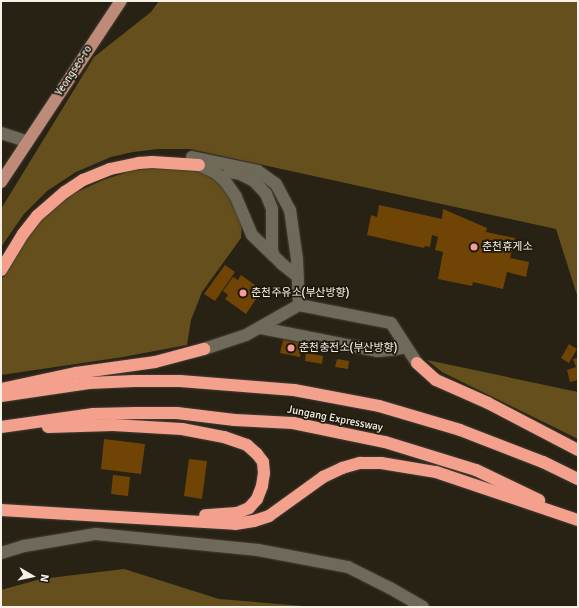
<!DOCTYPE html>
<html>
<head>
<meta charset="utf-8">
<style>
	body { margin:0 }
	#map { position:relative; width:579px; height:608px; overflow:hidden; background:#282215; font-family:Signika,"Noto Sans KR",sans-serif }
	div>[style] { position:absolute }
	.forest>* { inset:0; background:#654f1c }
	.building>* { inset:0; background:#704405 }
	.roads { filter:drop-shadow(0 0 1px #433e35) drop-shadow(0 0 1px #433e35) }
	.minor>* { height:12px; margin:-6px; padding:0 6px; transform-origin:6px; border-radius:6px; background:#6f695a }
	.major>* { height:12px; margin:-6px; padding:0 6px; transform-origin:6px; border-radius:6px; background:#be8b79 }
	.highway>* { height:12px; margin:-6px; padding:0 6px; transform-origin:6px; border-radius:6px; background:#f3a18d }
	.dots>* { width:11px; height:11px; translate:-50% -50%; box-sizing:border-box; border:2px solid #1f190c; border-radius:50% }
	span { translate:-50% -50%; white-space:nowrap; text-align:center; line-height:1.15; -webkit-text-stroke:3.5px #1f190c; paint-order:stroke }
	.street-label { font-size:11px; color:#f5f1e9 }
	.poi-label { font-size:11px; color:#f5f1e9 }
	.left { translate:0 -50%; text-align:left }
	.frame { position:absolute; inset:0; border:2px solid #f5f1e9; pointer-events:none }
	.north { position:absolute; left:12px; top:556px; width:40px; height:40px; -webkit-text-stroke:3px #1f190c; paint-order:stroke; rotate:99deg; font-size:11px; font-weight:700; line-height:16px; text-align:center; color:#f5f1e9 }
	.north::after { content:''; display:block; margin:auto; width:14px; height:18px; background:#f5f1e9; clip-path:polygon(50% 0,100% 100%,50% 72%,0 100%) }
</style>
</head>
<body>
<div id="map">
	<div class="forest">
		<div style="clip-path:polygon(159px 1px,578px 1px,578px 298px,556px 229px,190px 149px,158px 149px,133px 152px,111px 157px,76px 172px,47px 191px,24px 214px,1px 247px,1px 209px,94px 57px,151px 12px)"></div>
		<div style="clip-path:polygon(160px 167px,187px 168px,204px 173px,226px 186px,242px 220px,241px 238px,202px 292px,191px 320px,187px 345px,123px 357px,1px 375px,1px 280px,32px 230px,45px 216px,68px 196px,103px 180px,131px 171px)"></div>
		<div style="clip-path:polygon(427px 360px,578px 392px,578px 439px,442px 372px)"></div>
		<div style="clip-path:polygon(124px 569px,219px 599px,315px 607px,1px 607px,1px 590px,41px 579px)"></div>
	</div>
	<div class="building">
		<div style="clip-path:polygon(379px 205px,442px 219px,443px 209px,487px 228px,486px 232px,515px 238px,510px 258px,529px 262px,526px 277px,507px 272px,503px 289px,473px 282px,472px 286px,438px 279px,443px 252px,435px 250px,438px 237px,432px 235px,430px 247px,425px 246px,424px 248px,367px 235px,371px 215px,377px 217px)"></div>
		<div style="clip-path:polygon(225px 265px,235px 272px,215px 301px,204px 294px)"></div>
		<div style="clip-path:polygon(241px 275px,262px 290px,246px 314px,225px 299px,228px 295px,223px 291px,233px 277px,238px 280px)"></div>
		<div style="clip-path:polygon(283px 340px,302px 343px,300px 357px,280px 353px)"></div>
		<div style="clip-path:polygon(569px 344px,577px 349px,569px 363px,561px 358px)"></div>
		<div style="clip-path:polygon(306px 353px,323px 356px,322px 364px,305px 361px)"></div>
		<div style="clip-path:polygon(578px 358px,578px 380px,570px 382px,567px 370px,576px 367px,573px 359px)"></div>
		<div style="clip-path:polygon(337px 359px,349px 361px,348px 369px,335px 367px)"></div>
		<div style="clip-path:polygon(104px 439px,145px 444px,141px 474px,101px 469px)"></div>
		<div style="clip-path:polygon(189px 459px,207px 461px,202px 499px,184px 496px)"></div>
		<div style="clip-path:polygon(113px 475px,130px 477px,128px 496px,111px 494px)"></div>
	</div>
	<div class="roads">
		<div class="minor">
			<div style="left:1px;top:133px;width:28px;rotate:18deg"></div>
			<div style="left:192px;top:157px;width:67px;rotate:12deg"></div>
			<div style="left:258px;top:171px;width:22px;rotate:36deg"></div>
			<div style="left:276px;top:184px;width:30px;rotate:62deg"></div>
			<div style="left:290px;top:210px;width:49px;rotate:81.9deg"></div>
			<div style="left:297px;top:259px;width:46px;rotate:87.5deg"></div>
			<div style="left:199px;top:165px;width:19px;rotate:25deg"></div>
			<div style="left:216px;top:173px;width:12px;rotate:42deg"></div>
			<div style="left:225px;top:181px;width:19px;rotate:55deg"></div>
			<div style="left:236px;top:197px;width:41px;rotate:67.2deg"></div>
			<div style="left:252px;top:235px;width:30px;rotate:44deg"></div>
			<div style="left:229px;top:172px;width:11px;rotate:10deg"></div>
			<div style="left:240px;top:174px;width:16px;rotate:27deg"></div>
			<div style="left:254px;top:181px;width:18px;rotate:47deg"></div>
			<div style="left:266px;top:194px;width:16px;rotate:68deg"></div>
			<div style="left:272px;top:209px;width:41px;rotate:90deg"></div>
			<div style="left:272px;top:250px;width:6px;rotate:72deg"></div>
			<div style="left:274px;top:256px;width:11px;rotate:45deg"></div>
			<div style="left:282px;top:264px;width:19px;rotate:39deg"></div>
			<div style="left:261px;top:328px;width:118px;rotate:11.2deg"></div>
			<div style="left:377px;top:351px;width:16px;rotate:-4deg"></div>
			<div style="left:393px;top:350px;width:13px;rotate:-13deg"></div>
			<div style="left:204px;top:349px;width:44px;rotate:-18.4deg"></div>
			<div style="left:246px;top:335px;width:61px;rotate:-29.5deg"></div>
			<div style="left:299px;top:305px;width:94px;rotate:11.1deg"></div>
			<div style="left:391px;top:323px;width:48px;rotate:57deg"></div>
			<div style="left:1px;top:553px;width:24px;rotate:-17deg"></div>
			<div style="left:24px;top:546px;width:73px;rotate:-9.5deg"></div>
			<div style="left:96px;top:534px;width:163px;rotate:5.6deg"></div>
			<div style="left:258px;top:550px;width:92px;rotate:10.7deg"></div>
			<div style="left:348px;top:567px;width:47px;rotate:26.6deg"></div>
			<div style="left:390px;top:588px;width:38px;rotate:30deg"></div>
		</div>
		<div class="major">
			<div style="left:1px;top:182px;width:217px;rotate:-56.5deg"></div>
		</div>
		<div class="highway">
			<div style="left:1px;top:270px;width:42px;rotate:-58.6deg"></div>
			<div style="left:23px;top:234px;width:23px;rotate:-52deg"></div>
			<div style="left:37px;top:216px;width:37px;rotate:-41deg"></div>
			<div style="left:65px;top:192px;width:22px;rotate:-34deg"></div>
			<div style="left:83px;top:180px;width:29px;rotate:-22deg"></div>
			<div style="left:110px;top:169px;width:30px;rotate:-12deg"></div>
			<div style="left:139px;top:163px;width:13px;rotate:-4deg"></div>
			<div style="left:152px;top:162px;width:47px;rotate:3.7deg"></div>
			<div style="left:417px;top:363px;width:25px;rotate:42deg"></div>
			<div style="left:436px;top:380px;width:57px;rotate:23.9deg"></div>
			<div style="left:488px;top:403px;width:102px;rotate:27.6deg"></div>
			<div style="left:1px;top:389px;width:77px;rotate:-12deg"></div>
			<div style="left:76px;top:373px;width:80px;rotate:-7.9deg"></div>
			<div style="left:155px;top:362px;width:51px;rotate:-14.9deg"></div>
			<div style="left:1px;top:396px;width:89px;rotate:-8.4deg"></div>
			<div style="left:89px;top:383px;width:45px;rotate:-2.5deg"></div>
			<div style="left:134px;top:381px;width:46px"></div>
			<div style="left:180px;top:381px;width:114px;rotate:4.5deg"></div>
			<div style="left:294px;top:390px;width:86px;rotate:10.7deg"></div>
			<div style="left:379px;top:406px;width:84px;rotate:16.5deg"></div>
			<div style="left:460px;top:430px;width:89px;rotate:21.1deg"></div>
			<div style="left:543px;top:462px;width:39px;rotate:26deg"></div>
			<div style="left:1px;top:427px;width:93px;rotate:-8deg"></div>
			<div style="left:93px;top:414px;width:43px;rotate:-1.3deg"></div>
			<div style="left:136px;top:413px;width:41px"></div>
			<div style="left:177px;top:413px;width:58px;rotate:6.9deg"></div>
			<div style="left:235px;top:420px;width:58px;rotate:3deg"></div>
			<div style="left:293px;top:423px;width:94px;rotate:11.7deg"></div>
			<div style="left:385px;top:442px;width:95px;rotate:17.1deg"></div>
			<div style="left:476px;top:470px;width:70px;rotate:25.5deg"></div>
			<div style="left:48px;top:427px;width:65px;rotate:-1.8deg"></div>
			<div style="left:113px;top:425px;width:69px;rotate:3.3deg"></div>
			<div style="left:182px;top:429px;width:43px;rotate:10.8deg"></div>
			<div style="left:224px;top:437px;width:24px;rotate:19deg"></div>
			<div style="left:247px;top:445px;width:13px;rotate:42deg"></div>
			<div style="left:257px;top:454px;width:10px;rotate:53deg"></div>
			<div style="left:263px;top:462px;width:11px;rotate:85deg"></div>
			<div style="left:264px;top:473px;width:13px;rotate:99deg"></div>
			<div style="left:262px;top:486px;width:14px;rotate:111deg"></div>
			<div style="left:257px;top:499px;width:12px;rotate:132deg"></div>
			<div style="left:249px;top:508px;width:13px;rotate:157deg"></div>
			<div style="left:237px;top:513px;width:32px;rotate:176deg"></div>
			<div style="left:1px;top:510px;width:234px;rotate:3.4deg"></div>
			<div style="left:235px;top:524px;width:19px;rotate:-9deg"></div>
			<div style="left:254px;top:521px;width:16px;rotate:-18deg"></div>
			<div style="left:269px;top:516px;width:67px;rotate:-35.8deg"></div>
			<div style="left:323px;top:477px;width:21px;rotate:-25deg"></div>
			<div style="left:342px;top:468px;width:19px;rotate:-16deg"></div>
			<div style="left:360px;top:463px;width:21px"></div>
			<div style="left:381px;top:463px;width:56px;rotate:9.3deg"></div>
			<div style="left:436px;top:472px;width:150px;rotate:18.7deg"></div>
		</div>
	</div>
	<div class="dots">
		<div style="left:474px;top:247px;background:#f59b9c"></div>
		<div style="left:243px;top:293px;background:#f59b9c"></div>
		<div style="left:291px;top:348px;background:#f59b9c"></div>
	</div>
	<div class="street-label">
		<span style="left:74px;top:71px;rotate:-57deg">Yeongseo-ro</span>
		<span style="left:335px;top:419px;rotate:11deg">Jungang Expressway</span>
	</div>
	<div class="poi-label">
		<span class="left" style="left:482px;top:247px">춘천휴게소</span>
		<span class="left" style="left:251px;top:293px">춘천주유소(부산방향)</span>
		<span class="left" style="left:299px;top:348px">춘천충전소(부산방향)</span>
	</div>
	<div class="frame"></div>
	<div class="north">N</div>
</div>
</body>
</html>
